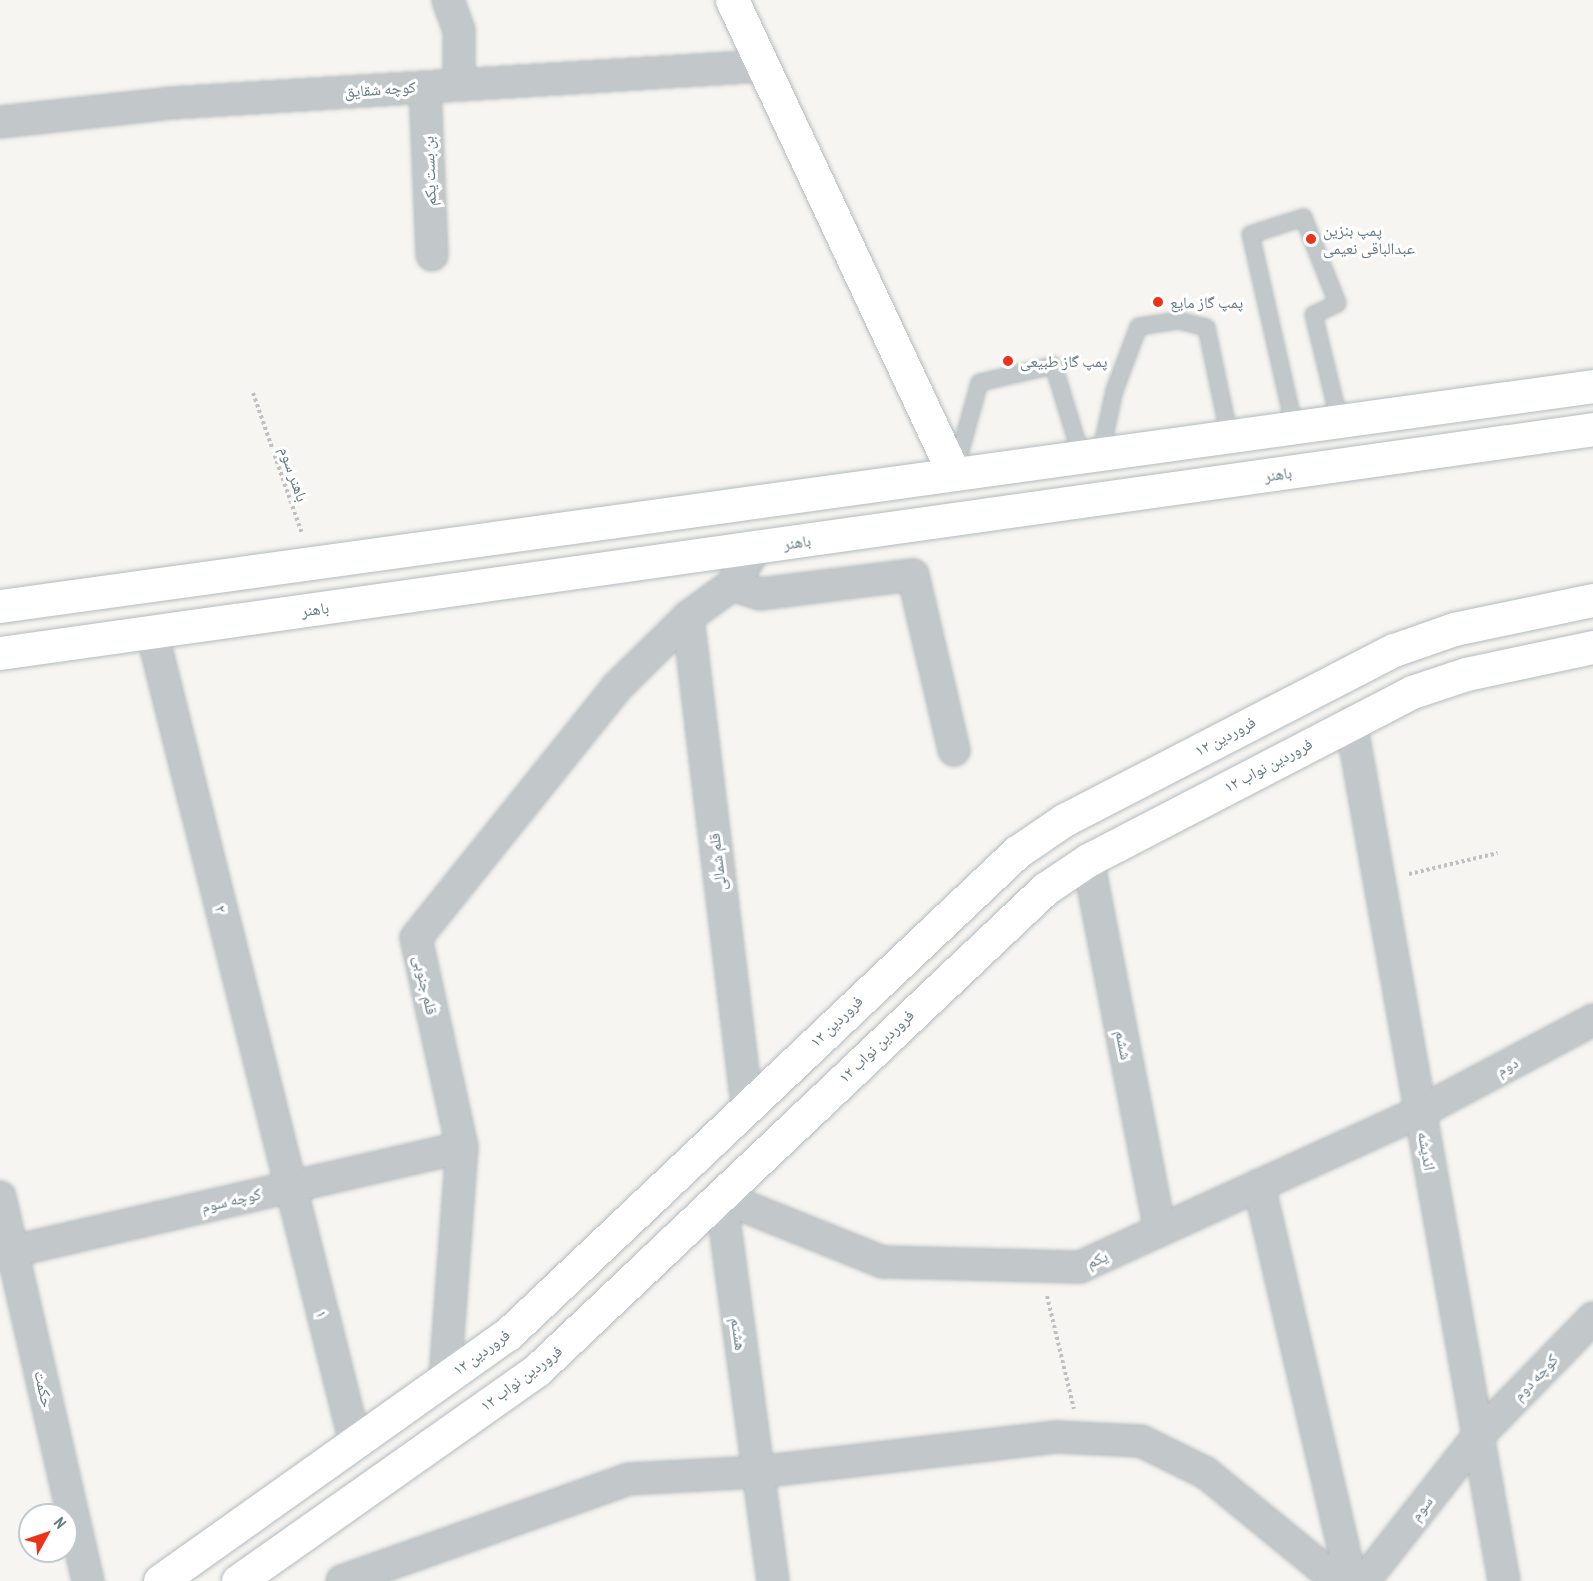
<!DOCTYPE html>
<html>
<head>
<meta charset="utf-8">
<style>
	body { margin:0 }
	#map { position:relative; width:1593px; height:1581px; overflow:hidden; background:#f6f5f1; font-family:"PT Sans Narrow","Noto Naskh Arabic",sans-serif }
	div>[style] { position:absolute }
	.path>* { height:4px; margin-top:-2px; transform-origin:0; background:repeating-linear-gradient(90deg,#bec0c2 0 3px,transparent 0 6px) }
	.roads { filter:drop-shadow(0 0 2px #b4bbbe) drop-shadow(0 0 2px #b4bbbe) }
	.lane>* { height:15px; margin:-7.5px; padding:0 7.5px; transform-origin:7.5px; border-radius:7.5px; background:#c2c7c9 }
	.street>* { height:30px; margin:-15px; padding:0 15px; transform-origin:15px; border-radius:15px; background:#c2c7c9 }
	.secondary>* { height:33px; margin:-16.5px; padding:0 16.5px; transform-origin:16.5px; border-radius:16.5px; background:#fff }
	.primary>* { height:33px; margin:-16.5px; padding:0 16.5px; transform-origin:16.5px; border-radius:16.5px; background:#fff }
	.dots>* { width:16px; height:16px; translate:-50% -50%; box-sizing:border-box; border:3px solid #fff; border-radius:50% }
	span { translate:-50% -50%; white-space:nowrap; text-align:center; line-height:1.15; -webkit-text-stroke:6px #fff; paint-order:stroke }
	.street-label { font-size:16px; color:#627984 }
	.poi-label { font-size:16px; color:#627984 }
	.left { translate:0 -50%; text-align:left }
	.north { position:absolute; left:18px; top:1503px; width:60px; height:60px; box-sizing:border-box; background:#fff; border:2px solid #c0c9ce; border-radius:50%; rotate:50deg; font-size:16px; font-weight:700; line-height:24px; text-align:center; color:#627984 }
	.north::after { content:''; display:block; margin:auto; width:21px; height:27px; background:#ed321a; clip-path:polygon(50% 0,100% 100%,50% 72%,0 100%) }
</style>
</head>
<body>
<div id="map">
	<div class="path">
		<div style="left:253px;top:393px;width:149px;rotate:70.8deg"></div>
		<div style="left:1409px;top:874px;width:91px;rotate:-13.3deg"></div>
		<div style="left:1047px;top:1296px;width:116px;rotate:76.6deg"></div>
	</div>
	<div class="roads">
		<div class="lane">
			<div style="left:1294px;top:427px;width:198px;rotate:-102.8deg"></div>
			<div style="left:1250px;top:234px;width:56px;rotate:-17.8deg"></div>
			<div style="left:1303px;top:217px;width:92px;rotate:68.4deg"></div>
			<div style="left:1337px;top:303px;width:26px;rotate:155deg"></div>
			<div style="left:1313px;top:314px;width:110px;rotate:76.3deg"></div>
			<div style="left:1100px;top:454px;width:66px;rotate:-77.7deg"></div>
			<div style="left:1114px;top:390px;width:68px;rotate:-69.4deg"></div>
			<div style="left:1138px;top:326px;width:40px;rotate:-8.5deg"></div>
			<div style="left:1178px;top:320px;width:29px;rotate:14deg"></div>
			<div style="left:1206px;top:327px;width:111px;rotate:78.1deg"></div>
			<div style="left:955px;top:468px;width:89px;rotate:-74.4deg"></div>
			<div style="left:979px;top:382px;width:76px;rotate:-12.9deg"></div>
			<div style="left:1053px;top:365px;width:95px;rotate:72.9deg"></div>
		</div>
		<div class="street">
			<div style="left:448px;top:0;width:32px;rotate:70deg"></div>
			<div style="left:459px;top:30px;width:54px;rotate:90deg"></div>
			<div style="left:425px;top:87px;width:168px;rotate:87.6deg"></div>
			<div style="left:0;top:122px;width:173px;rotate:-6.3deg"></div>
			<div style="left:172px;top:103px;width:590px;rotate:-3.59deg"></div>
			<div style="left:732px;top:585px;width:29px;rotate:18deg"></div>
			<div style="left:760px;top:594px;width:154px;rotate:-7.1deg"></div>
			<div style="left:913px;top:575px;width:180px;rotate:76.8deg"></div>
			<div style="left:688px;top:617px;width:495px;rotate:83.1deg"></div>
			<div style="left:152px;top:632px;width:835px;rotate:75.93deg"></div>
			<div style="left:1351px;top:722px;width:873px;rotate:79.9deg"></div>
			<div style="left:1088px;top:860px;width:377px;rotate:79deg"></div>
			<div style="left:1259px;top:1185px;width:407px;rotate:76.9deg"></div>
			<div style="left:0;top:1197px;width:394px;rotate:77.1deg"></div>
			<div style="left:0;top:1254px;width:474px;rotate:-13deg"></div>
			<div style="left:445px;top:1378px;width:232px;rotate:-85.8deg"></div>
			<div style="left:462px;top:1147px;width:214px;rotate:-102.4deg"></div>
			<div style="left:416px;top:938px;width:320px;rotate:-51.3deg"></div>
			<div style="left:616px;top:688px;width:101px;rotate:-44.6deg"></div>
			<div style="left:688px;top:617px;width:54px;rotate:-36deg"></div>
			<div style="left:732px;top:585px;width:44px;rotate:-57deg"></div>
			<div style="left:342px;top:1581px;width:304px;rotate:-19.6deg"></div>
			<div style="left:628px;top:1479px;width:130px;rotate:-3.1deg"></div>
			<div style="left:758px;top:1472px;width:302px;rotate:-6.7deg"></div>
			<div style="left:1058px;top:1437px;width:83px;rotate:2.8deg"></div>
			<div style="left:1141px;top:1441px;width:72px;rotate:26.2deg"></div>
			<div style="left:1206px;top:1473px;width:171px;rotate:39.3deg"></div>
			<div style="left:773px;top:1581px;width:388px;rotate:-97.7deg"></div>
			<div style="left:721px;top:1197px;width:175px;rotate:21.9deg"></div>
			<div style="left:883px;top:1262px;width:197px;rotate:1.5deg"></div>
			<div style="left:1080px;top:1267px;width:374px;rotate:-24.5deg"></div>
			<div style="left:1420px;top:1112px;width:196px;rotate:-28deg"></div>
			<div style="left:1364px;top:1581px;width:184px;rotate:-51.8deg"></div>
			<div style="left:1478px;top:1436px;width:165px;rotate:-45.7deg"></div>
		</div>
		<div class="secondary">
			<div style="left:732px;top:0;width:523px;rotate:64.9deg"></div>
			<div style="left:0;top:606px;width:1608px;rotate:-7.86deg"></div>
			<div style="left:0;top:653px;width:1609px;rotate:-8deg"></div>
		</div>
		<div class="primary">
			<div style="left:160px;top:1581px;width:427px;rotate:-35.4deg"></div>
			<div style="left:508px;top:1334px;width:701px;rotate:-43.44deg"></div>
			<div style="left:1017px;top:852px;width:57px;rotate:-34.2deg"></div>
			<div style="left:1064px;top:820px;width:371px;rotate:-27.3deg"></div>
			<div style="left:1394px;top:650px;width:64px;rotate:-19.3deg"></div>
			<div style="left:1454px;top:629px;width:142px;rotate:-11.8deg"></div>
			<div style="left:238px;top:1581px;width:366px;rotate:-35.2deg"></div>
			<div style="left:537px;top:1370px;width:700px;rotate:-43.44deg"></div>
			<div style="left:1045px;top:889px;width:52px;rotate:-34deg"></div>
			<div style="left:1088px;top:860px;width:365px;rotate:-27.4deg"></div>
			<div style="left:1412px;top:692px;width:57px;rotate:-18.4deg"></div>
			<div style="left:1466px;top:674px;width:130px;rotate:-12deg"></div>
		</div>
	</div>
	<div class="dots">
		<div style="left:1311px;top:239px;background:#ed321a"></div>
		<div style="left:1158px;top:302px;background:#ed321a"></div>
		<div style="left:1008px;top:361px;background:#ed321a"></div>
	</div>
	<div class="street-label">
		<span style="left:380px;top:89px;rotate:-4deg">کوچه شقایق</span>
		<span style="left:429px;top:171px;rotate:-92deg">بن بست یکم</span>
		<span style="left:294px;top:474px;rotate:71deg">باهنر سوم</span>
		<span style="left:1278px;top:474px;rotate:-8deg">باهنر</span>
		<span style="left:797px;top:542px;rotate:-8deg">باهنر</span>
		<span style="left:315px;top:609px;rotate:-8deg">باهنر</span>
		<span style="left:1225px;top:736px;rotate:-28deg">۱۲ فروردین</span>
		<span style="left:1268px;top:765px;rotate:-28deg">۱۲ فروردین نواب</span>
		<span style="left:717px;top:862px;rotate:-97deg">قلم شمالی</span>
		<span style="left:221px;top:909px;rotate:76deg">۲</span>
		<span style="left:426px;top:985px;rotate:77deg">قلم جنوبی</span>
		<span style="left:836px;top:1021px;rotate:-44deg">۱۲ فروردین</span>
		<span style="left:1124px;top:1045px;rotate:79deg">ششم</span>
		<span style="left:876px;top:1046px;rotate:-44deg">۱۲ فروردین نواب</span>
		<span style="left:1507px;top:1066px;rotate:-28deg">دوم</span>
		<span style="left:1427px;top:1151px;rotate:80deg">اندیشه</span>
		<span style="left:231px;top:1200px;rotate:-13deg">کوچه سوم</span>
		<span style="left:1097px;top:1259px;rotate:-24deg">یکم</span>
		<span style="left:322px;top:1314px;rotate:76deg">۱</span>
		<span style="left:739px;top:1334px;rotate:82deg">هشتم</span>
		<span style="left:481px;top:1352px;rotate:-36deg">۱۲ فروردین</span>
		<span style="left:1535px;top:1377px;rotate:-46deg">کوچه دوم</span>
		<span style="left:521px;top:1378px;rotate:-37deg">۱۲ فروردین نواب</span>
		<span style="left:44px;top:1389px;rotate:77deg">حکمت</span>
		<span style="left:1421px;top:1508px;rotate:-52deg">سوم</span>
	</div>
	<div class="poi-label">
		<span class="left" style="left:1323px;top:239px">پمپ بنزین<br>عبدالباقی نعیمی</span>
		<span class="left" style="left:1170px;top:302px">پمپ گاز مایع</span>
		<span class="left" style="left:1020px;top:361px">پمپ گاز طبیعی</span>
	</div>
	<div class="north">N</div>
</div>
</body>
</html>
